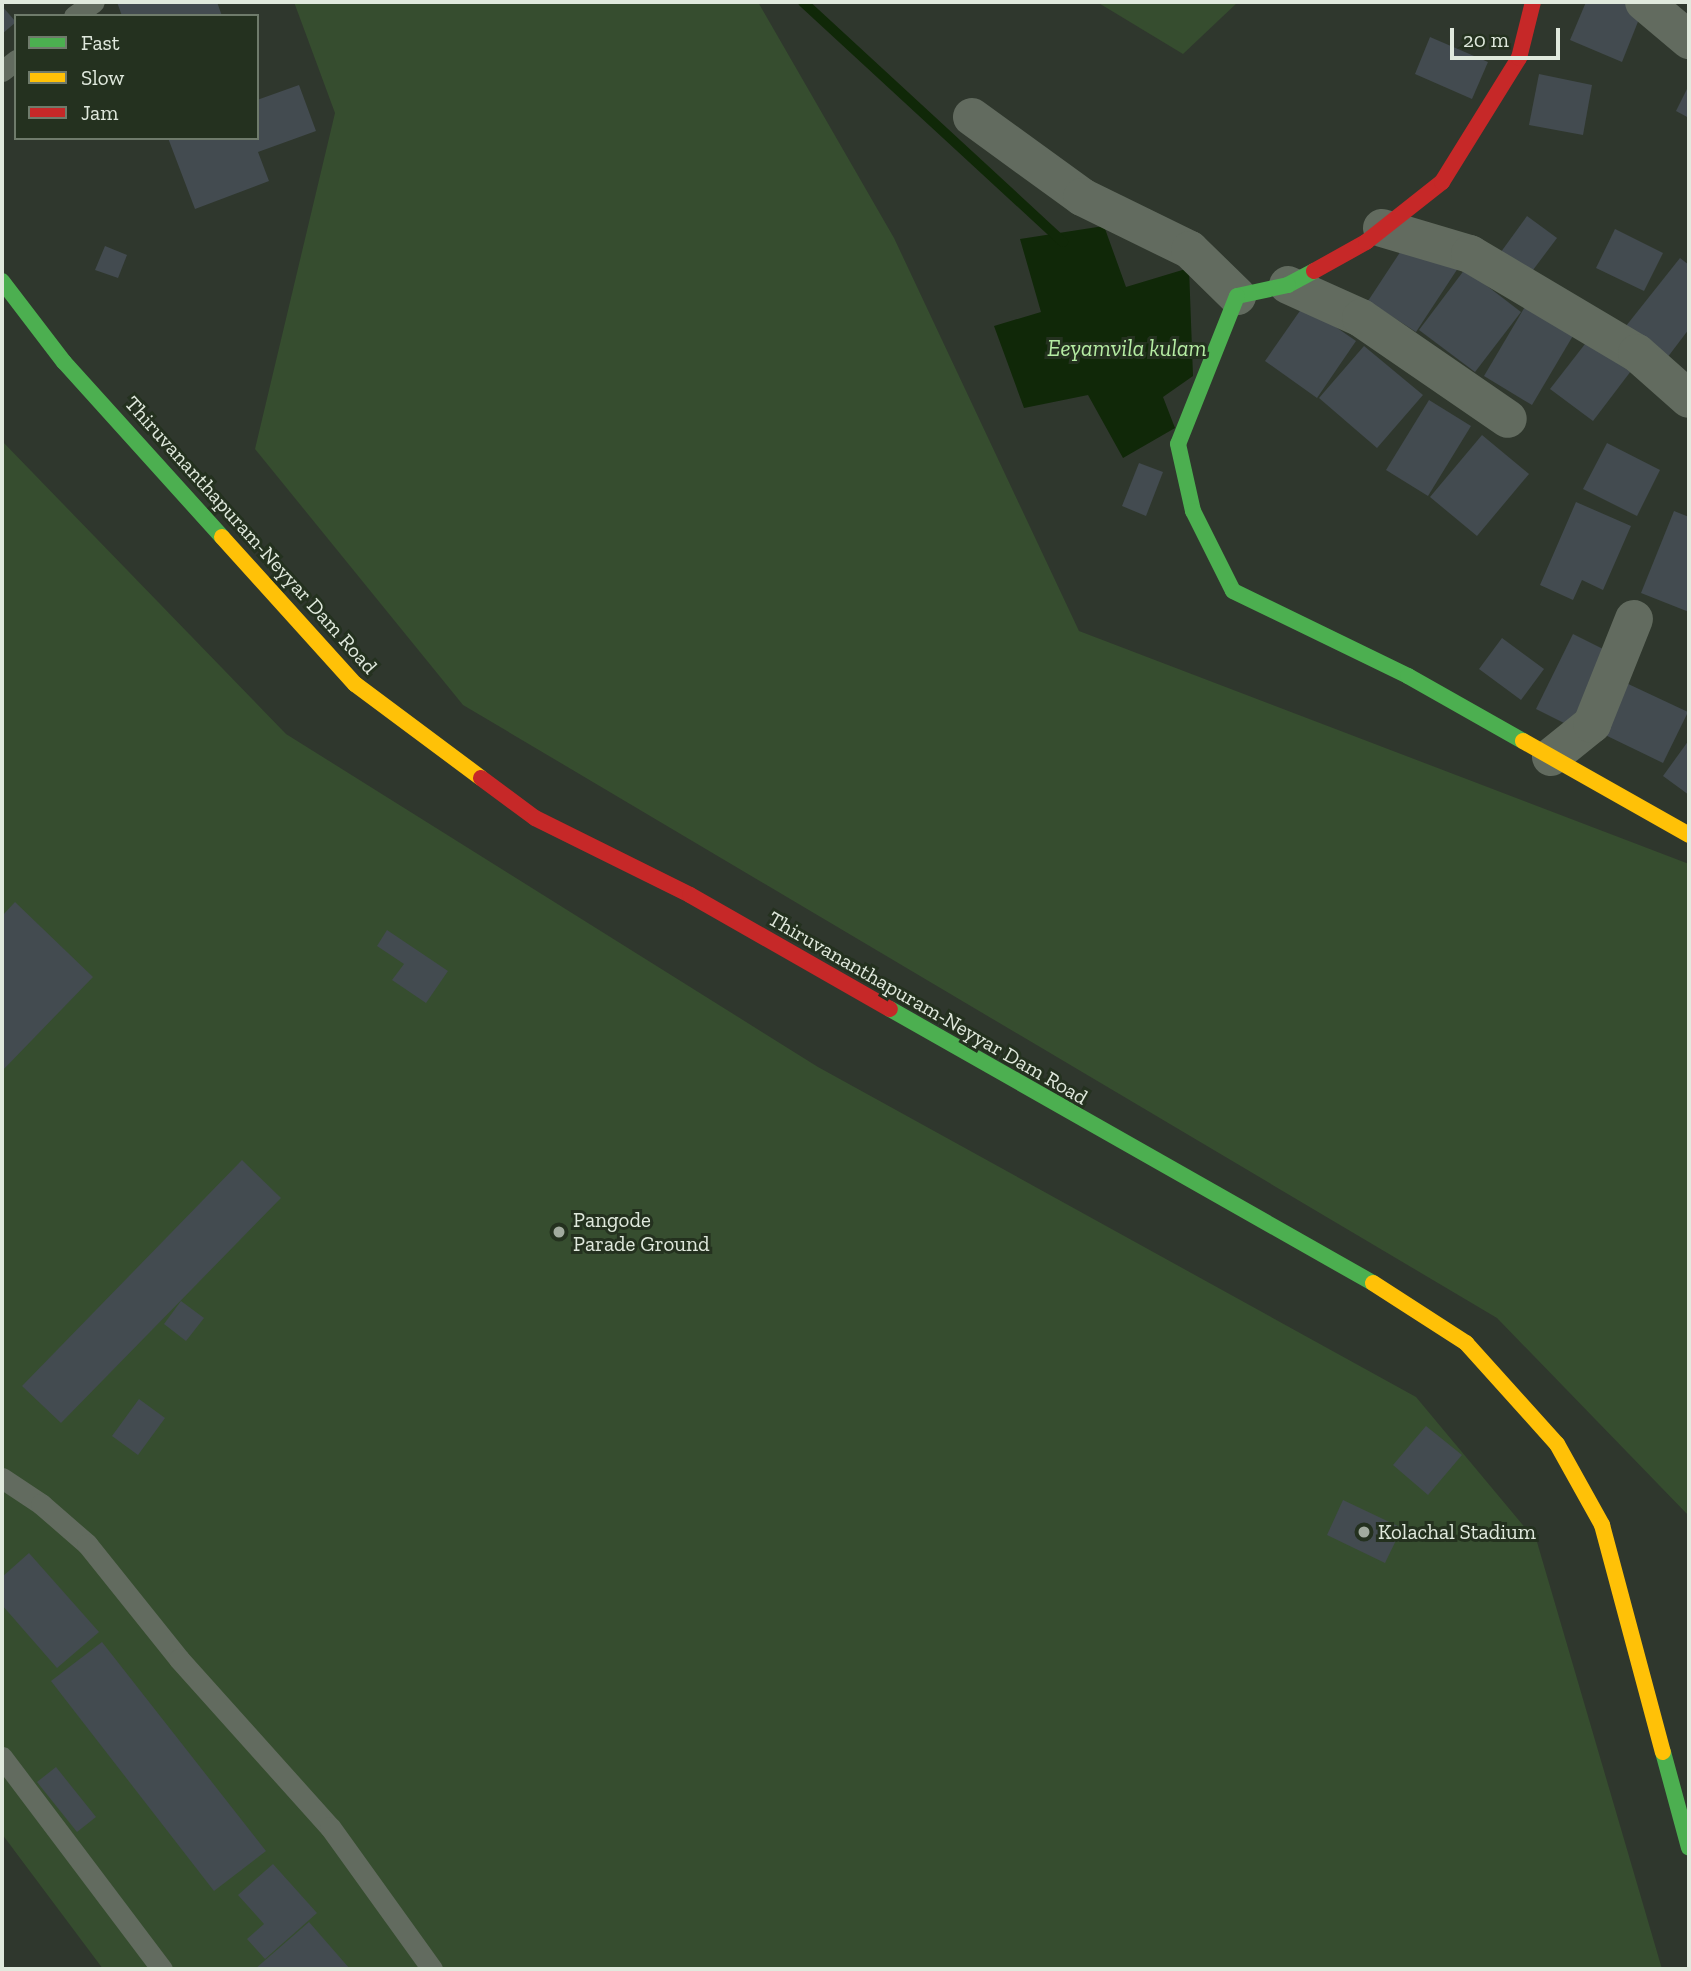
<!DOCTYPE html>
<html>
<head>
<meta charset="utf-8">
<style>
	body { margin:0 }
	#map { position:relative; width:1691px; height:1971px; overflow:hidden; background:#2f372d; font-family:"Zilla Slab",serif }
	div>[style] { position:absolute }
	.green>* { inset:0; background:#364d2f }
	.water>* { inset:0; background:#102808 }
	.stream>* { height:10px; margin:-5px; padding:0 5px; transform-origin:5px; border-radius:5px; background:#102808 }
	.building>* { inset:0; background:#434b50 }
	.lane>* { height:21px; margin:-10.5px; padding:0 10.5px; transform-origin:10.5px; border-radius:10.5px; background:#626b5f }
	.street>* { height:38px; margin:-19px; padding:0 19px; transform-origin:19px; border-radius:19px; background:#626b5f }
	.fast>* { height:16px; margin:-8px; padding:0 8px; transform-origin:8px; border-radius:8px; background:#4caf50 }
	.slow>* { height:16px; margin:-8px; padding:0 8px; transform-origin:8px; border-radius:8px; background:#ffc107 }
	.jam>* { height:16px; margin:-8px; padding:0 8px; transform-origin:8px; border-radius:8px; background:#c62828 }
	.dots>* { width:19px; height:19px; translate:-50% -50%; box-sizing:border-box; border:4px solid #24311f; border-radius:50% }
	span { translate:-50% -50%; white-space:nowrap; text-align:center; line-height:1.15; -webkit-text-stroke:6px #24311f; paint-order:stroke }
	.street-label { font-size:21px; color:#e0e9dd }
	.poi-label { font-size:21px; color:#e0e9dd }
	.left { translate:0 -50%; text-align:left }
	.water-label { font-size:23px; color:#b5eca3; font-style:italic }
	.frame { position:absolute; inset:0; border:4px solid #e0e9dd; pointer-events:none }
	.legend { position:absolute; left:14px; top:14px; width:245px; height:126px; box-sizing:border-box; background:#24311f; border:2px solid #6f7b6b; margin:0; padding:9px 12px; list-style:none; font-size:21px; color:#e0e9dd }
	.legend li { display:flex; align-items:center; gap:14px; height:35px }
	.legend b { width:35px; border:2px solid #6f7b6b }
	.scale { position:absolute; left:1450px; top:28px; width:110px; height:32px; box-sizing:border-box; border:4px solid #e0e9dd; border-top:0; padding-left:9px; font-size:21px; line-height:24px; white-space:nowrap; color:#e0e9dd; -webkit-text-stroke:5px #24311f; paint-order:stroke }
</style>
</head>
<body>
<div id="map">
	<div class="green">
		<div style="clip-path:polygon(294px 2px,758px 2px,894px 238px,1079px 631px,1689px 864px,1689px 1516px,1497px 1318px,463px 705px,255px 449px,335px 113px)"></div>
		<div style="clip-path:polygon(1097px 2px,1238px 2px,1183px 54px)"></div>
		<div style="clip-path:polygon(2px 441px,286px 734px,818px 1067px,1416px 1397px,1537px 1542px,1662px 1969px,103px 1969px,2px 1834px)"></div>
	</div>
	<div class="water">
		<div style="clip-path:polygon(1104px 226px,1126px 287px,1189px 268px,1193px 376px,1163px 397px,1175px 428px,1123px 458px,1088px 395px,1024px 408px,994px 326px,1041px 312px,1020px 239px)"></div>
	</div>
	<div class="stream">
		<div style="left:803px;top:2px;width:354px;rotate:42.7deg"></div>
	</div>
	<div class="building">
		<div style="clip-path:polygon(117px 2px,217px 2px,222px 16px,122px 16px)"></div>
		<div style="clip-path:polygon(1586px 2px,1624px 2px,1643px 9px,1622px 62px,1570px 40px)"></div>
		<div style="clip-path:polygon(2px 6px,16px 22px,2px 34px)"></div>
		<div style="clip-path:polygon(1430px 37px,1488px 62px,1472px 99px,1415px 74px)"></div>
		<div style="clip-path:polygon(1539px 74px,1592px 85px,1583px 135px,1529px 125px)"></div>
		<div style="clip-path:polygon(299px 85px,316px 131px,258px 152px,269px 181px,195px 209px,168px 138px,257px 138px,257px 100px)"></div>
		<div style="clip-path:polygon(1687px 89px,1689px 90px,1689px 118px,1676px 111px)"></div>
		<div style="clip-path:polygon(1527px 216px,1557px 238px,1527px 278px,1498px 256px)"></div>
		<div style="clip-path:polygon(1615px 229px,1663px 253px,1644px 291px,1596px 268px)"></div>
		<div style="clip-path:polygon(1414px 231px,1462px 262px,1416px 332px,1368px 301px)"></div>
		<div style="clip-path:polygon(105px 246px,127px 255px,118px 278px,95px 270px)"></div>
		<div style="clip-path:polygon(1680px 258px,1689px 265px,1689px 329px,1667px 358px,1626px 326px)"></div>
		<div style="clip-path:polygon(1465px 269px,1521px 312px,1475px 372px,1419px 330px)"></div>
		<div style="clip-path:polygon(1304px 305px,1356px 341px,1317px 398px,1265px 361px)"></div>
		<div style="clip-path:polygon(1526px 305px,1574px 334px,1532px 405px,1484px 376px)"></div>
		<div style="clip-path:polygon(1592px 335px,1634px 367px,1593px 421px,1550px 389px)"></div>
		<div style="clip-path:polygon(1364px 346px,1423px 395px,1377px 448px,1319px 398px)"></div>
		<div style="clip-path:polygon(1429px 400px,1471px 426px,1428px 496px,1386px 470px)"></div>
		<div style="clip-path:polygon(1482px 435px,1529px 474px,1477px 536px,1430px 497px)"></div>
		<div style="clip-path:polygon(1607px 443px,1660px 470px,1637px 516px,1583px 489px)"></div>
		<div style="clip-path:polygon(1139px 463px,1163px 472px,1146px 516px,1122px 506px)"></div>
		<div style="clip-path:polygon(1576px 502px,1631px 526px,1603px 590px,1582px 580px,1573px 600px,1540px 585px)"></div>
		<div style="clip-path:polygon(1674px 511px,1689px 517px,1689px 612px,1641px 593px)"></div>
		<div style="clip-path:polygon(1573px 634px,1607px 651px,1570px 726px,1536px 709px)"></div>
		<div style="clip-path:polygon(1502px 638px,1544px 669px,1521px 700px,1479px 669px)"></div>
		<div style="clip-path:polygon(1624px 682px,1688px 712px,1663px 763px,1599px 732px)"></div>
		<div style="clip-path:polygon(1689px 740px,1689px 795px,1663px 776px)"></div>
		<div style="clip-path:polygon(15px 902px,93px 977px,2px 1071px,2px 916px)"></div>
		<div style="clip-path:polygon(387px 930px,448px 971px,426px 1003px,392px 980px,404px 964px,377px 946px)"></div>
		<div style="clip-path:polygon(242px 1160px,281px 1198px,61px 1423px,22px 1386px)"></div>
		<div style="clip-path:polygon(181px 1301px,204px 1318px,186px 1341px,164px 1324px)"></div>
		<div style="clip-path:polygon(139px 1399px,165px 1418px,138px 1455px,112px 1436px)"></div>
		<div style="clip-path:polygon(1426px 1426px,1462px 1455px,1428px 1495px,1393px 1465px)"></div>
		<div style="clip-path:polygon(1343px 1500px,1402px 1528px,1385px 1563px,1327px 1535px)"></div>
		<div style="clip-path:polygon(29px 1553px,99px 1632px,57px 1668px,2px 1605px,2px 1577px)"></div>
		<div style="clip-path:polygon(102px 1642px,266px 1851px,214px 1891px,51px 1681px)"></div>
		<div style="clip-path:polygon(56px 1767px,96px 1817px,77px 1832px,37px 1782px)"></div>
		<div style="clip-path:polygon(273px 1864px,317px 1913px,265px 1959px,247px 1939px,264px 1924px,238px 1895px)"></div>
		<div style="clip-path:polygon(309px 1922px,350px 1969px,255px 1969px)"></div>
	</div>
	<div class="lane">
		<div style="left:74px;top:16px;width:24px;rotate:-35deg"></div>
		<div style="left:2px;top:71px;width:18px;rotate:-38deg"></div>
		<div style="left:2px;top:1478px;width:47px;rotate:33.7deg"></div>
		<div style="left:41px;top:1504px;width:61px;rotate:41deg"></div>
		<div style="left:87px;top:1544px;width:147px;rotate:51.3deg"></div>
		<div style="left:179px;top:1659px;width:226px;rotate:48.1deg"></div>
		<div style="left:330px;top:1827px;width:175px;rotate:54.3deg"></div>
		<div style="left:2px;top:1757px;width:266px;rotate:53deg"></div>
	</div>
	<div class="street">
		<div style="left:1644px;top:2px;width:59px;rotate:40.2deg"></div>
		<div style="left:972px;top:117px;width:136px;rotate:36deg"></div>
		<div style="left:1082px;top:197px;width:120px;rotate:26.1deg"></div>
		<div style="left:1190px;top:250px;width:66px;rotate:44.4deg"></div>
		<div style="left:1382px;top:228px;width:92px;rotate:16.5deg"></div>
		<div style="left:1470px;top:254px;width:194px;rotate:30.7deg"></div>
		<div style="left:1637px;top:353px;width:69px;rotate:41.5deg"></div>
		<div style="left:1288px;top:285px;width:80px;rotate:24.3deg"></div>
		<div style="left:1361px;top:318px;width:178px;rotate:34.5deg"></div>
		<div style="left:1551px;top:757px;width:53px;rotate:-38.8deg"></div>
		<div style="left:1592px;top:724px;width:113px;rotate:-68.2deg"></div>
	</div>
	<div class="fast">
		<div style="left:1314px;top:271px;width:30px;rotate:152deg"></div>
		<div style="left:1288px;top:285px;width:52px;rotate:167.8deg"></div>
		<div style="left:1237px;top:296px;width:159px;rotate:111.7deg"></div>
		<div style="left:1178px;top:444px;width:69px;rotate:77.4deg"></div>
		<div style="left:1193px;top:511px;width:89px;rotate:63.4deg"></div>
		<div style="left:1233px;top:591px;width:195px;rotate:25.9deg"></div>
		<div style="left:1408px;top:676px;width:132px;rotate:29.5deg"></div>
		<div style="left:2px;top:281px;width:102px;rotate:52.6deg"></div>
		<div style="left:64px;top:362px;width:236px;rotate:47.9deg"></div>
		<div style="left:890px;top:1009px;width:555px;rotate:29.57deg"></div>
		<div style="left:1663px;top:1752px;width:99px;rotate:74.8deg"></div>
	</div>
	<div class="slow">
		<div style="left:222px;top:537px;width:198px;rotate:47.9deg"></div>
		<div style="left:355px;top:684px;width:157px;rotate:36.7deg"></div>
		<div style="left:1523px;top:741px;width:191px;rotate:29.5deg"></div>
		<div style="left:1373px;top:1283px;width:111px;rotate:32.8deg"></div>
		<div style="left:1466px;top:1343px;width:136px;rotate:48deg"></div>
		<div style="left:1557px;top:1444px;width:93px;rotate:60.9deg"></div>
		<div style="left:1602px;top:1525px;width:235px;rotate:75deg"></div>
	</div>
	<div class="jam">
		<div style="left:1314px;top:271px;width:60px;rotate:-29.1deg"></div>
		<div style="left:1366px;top:242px;width:97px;rotate:-38.3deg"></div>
		<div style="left:1442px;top:182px;width:146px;rotate:-58.2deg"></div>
		<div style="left:1519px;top:58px;width:58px;rotate:-76deg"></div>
		<div style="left:481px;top:778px;width:67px;rotate:36.5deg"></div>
		<div style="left:535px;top:818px;width:173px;rotate:26.4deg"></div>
		<div style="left:690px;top:895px;width:230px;rotate:29.7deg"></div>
	</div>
	<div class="dots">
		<div style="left:559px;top:1232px;background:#a2ab9f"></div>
		<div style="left:1364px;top:1532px;background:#a2ab9f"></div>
	</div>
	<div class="street-label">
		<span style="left:251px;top:535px;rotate:48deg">Thiruvananthapuram-Neyyar Dam Road</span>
		<span style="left:928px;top:1008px;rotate:30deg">Thiruvananthapuram-Neyyar Dam Road</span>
	</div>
	<div class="poi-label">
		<span class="left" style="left:573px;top:1232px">Pangode<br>Parade Ground</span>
		<span class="left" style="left:1378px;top:1532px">Kolachal Stadium</span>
	</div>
	<div class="water-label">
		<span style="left:1127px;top:348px">Eeyamvila kulam</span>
	</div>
	<div class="frame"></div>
	<ul class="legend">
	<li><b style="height:9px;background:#4caf50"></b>Fast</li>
	<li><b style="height:9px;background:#ffc107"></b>Slow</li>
	<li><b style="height:9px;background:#c62828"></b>Jam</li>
	</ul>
	<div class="scale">20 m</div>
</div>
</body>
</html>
